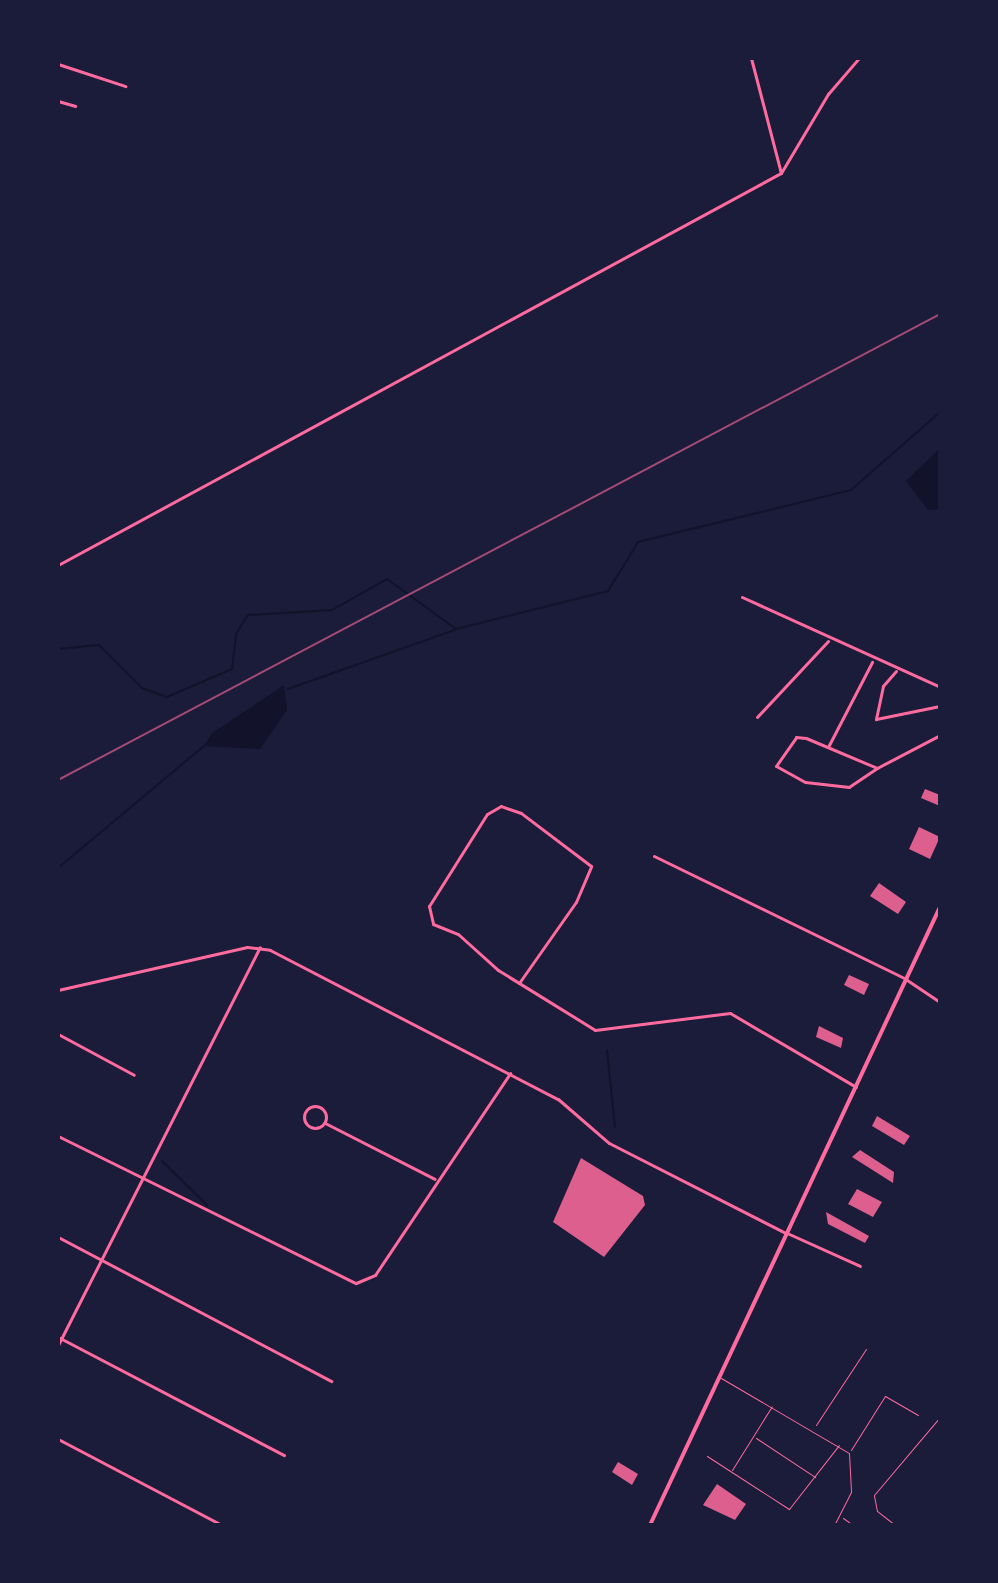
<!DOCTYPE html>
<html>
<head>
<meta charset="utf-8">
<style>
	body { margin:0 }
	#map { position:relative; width:998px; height:1583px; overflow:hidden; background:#1b1b3a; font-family:"Sofia Sans Condensed",sans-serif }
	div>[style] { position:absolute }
	.water>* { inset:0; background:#12122b }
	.stream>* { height:2px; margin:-1px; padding:0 1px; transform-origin:1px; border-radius:1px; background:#12122b }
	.building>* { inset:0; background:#dd5f8e }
	.path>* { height:1px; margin:-0.5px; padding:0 0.5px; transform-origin:0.5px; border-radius:0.5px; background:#ff6b9d }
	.service>* { height:1px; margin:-0.5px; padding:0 0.5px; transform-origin:0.5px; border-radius:0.5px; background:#ff6b9d }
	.minor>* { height:3px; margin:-1.5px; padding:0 1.5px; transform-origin:1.5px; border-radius:1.5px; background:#ff6b9d }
	.minor>.ring { margin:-1.5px; padding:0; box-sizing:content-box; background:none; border:3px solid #ff6b9d; border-radius:50% }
	.tertiary>* { height:3px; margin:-1.5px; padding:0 1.5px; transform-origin:1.5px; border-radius:1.5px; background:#ff6b9d }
	.primary>* { height:4px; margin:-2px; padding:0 2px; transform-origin:2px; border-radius:2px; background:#ff6b9d }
	.rail>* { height:2px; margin:-1px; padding:0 1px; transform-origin:1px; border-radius:1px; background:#a44b75 }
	span { translate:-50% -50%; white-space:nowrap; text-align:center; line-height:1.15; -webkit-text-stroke:8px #1b1b3a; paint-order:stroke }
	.frame { position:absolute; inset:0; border:60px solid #1b1b3a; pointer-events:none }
</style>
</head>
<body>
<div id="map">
	<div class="water">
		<div style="clip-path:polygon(940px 448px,940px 509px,928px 510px,906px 481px)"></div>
		<div style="clip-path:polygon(284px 685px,287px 710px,260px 749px,204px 746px,212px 733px)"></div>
	</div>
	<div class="stream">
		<div style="left:58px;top:649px;width:41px;rotate:-5.6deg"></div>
		<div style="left:99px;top:645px;width:61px;rotate:45deg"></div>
		<div style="left:142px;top:688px;width:27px;rotate:20deg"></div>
		<div style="left:167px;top:697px;width:71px;rotate:-23.3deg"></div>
		<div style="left:232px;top:669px;width:35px;rotate:-83deg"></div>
		<div style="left:236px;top:634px;width:22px;rotate:-58deg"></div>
		<div style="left:248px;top:615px;width:84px;rotate:-3.4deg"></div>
		<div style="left:332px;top:610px;width:63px;rotate:-29.4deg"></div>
		<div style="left:387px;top:579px;width:85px;rotate:35.9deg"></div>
		<div style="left:456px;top:629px;width:157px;rotate:-14deg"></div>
		<div style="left:608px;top:591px;width:57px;rotate:-58.5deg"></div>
		<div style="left:638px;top:542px;width:219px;rotate:-13.7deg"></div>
		<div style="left:851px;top:490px;width:118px;rotate:-41.2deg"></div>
		<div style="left:288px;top:689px;width:177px;rotate:-19.5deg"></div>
		<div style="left:58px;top:868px;width:190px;rotate:-39.9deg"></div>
		<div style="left:607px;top:1050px;width:77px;rotate:84.1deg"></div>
		<div style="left:162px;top:1161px;width:63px;rotate:44.4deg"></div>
	</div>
	<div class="building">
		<div style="clip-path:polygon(925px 789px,940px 795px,940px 806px,921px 798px)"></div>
		<div style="clip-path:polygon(919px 827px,940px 837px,930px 859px,909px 849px)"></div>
		<div style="clip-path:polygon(879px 883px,906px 902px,898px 914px,870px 896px)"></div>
		<div style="clip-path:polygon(849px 975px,869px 984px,864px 995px,844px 985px)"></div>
		<div style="clip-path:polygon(819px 1026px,843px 1038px,841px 1048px,816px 1037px)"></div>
		<div style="clip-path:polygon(877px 1116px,910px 1136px,904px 1145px,872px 1126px)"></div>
		<div style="clip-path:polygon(860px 1150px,894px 1172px,893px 1183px,852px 1157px)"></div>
		<div style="clip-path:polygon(581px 1158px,643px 1196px,645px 1205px,604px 1257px,553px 1222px)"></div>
		<div style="clip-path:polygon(857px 1189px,882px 1202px,873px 1217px,848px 1204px)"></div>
		<div style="clip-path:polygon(826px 1212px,869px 1236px,865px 1243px,828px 1224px)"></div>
		<div style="clip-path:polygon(618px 1462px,638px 1474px,632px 1485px,612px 1472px)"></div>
		<div style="clip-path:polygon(717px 1484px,746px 1504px,735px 1520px,703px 1505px)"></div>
	</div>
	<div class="path">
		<div style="left:895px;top:1525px;width:23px;rotate:-142deg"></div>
		<div style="left:877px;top:1511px;width:16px;rotate:-101deg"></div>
		<div style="left:874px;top:1495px;width:102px;rotate:-49.8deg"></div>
	</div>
	<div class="service">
		<div style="left:721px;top:1378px;width:148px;rotate:30.4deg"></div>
		<div style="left:849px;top:1453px;width:39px;rotate:87deg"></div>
		<div style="left:851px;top:1492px;width:37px;rotate:117deg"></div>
		<div style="left:816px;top:1425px;width:91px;rotate:-56.7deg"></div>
		<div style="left:756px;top:1438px;width:71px;rotate:33.5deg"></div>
		<div style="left:851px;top:1450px;width:64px;rotate:-57.8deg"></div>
		<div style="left:885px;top:1396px;width:38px;rotate:30deg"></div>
		<div style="left:707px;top:1456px;width:98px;rotate:32.9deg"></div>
		<div style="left:789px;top:1509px;width:81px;rotate:-52deg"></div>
		<div style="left:732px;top:1470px;width:75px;rotate:-58deg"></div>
		<div style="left:843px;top:1518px;width:12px;rotate:35deg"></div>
	</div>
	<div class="minor">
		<div style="left:751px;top:58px;width:119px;rotate:75.4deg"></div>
		<div style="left:58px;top:64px;width:71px;rotate:18.2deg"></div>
		<div style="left:58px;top:101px;width:18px;rotate:16deg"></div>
		<div style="left:58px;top:565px;width:822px;rotate:-28.47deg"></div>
		<div style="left:781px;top:173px;width:92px;rotate:-59.3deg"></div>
		<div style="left:828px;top:94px;width:48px;rotate:-49.3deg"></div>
		<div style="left:742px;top:597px;width:217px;rotate:24.4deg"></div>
		<div style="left:896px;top:671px;width:20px;rotate:131deg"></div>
		<div style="left:883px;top:686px;width:34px;rotate:102deg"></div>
		<div style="left:876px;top:719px;width:65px;rotate:-11.5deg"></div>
		<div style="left:757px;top:717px;width:104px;rotate:-46.9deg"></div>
		<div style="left:796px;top:737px;width:10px;rotate:6deg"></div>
		<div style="left:806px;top:738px;width:77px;rotate:22.9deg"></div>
		<div style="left:877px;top:768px;width:34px;rotate:146deg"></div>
		<div style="left:849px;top:787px;width:44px;rotate:-173.5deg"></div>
		<div style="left:805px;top:782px;width:33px;rotate:-151deg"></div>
		<div style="left:776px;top:766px;width:35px;rotate:-55deg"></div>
		<div style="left:828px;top:747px;width:96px;rotate:-62.6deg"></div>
		<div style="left:877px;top:768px;width:71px;rotate:-27.6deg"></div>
		<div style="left:654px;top:856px;width:280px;rotate:26deg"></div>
		<div style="left:519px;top:983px;width:99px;rotate:-54.9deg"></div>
		<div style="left:576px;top:902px;width:39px;rotate:-67deg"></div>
		<div style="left:591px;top:866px;width:88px;rotate:-142.9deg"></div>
		<div style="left:521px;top:813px;width:21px;rotate:-161deg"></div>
		<div style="left:501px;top:806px;width:16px;rotate:150deg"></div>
		<div style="left:487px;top:814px;width:109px;rotate:122.2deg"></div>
		<div style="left:429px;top:906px;width:18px;rotate:77deg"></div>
		<div style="left:433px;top:924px;width:27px;rotate:22deg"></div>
		<div style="left:458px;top:934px;width:54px;rotate:42deg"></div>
		<div style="left:498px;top:970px;width:114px;rotate:31.7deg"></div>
		<div style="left:595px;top:1030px;width:136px;rotate:-7.2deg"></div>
		<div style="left:730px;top:1013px;width:146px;rotate:30.4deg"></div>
		<div style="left:58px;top:1034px;width:86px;rotate:28.3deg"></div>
		<div class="ring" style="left:304px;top:1106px;width:19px;height:19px"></div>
		<div style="left:325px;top:1123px;width:123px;rotate:27deg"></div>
		<div style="left:58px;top:1136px;width:332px;rotate:26.3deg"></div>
		<div style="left:356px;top:1283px;width:21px;rotate:-23deg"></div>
		<div style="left:375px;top:1275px;width:243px;rotate:-56.2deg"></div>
		<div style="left:787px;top:1233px;width:80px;rotate:24.3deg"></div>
		<div style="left:58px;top:1237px;width:309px;rotate:27.8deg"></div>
		<div style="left:58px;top:1337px;width:255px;rotate:27.6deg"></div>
		<div style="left:58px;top:1345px;width:446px;rotate:-63.1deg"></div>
		<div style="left:58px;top:1439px;width:185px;rotate:27.7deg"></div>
	</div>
	<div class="tertiary">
		<div style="left:907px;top:980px;width:40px;rotate:34deg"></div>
		<div style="left:58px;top:990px;width:194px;rotate:-12.8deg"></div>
		<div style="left:247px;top:947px;width:23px;rotate:7deg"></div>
		<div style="left:270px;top:950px;width:324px;rotate:27.4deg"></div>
		<div style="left:558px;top:1099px;width:67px;rotate:40.8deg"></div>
		<div style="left:609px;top:1143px;width:199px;rotate:27deg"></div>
	</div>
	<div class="primary">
		<div style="left:650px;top:1525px;width:683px;rotate:-64.86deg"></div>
	</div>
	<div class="rail">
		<div style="left:58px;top:780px;width:998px;rotate:-27.85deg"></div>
	</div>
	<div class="frame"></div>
</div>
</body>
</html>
